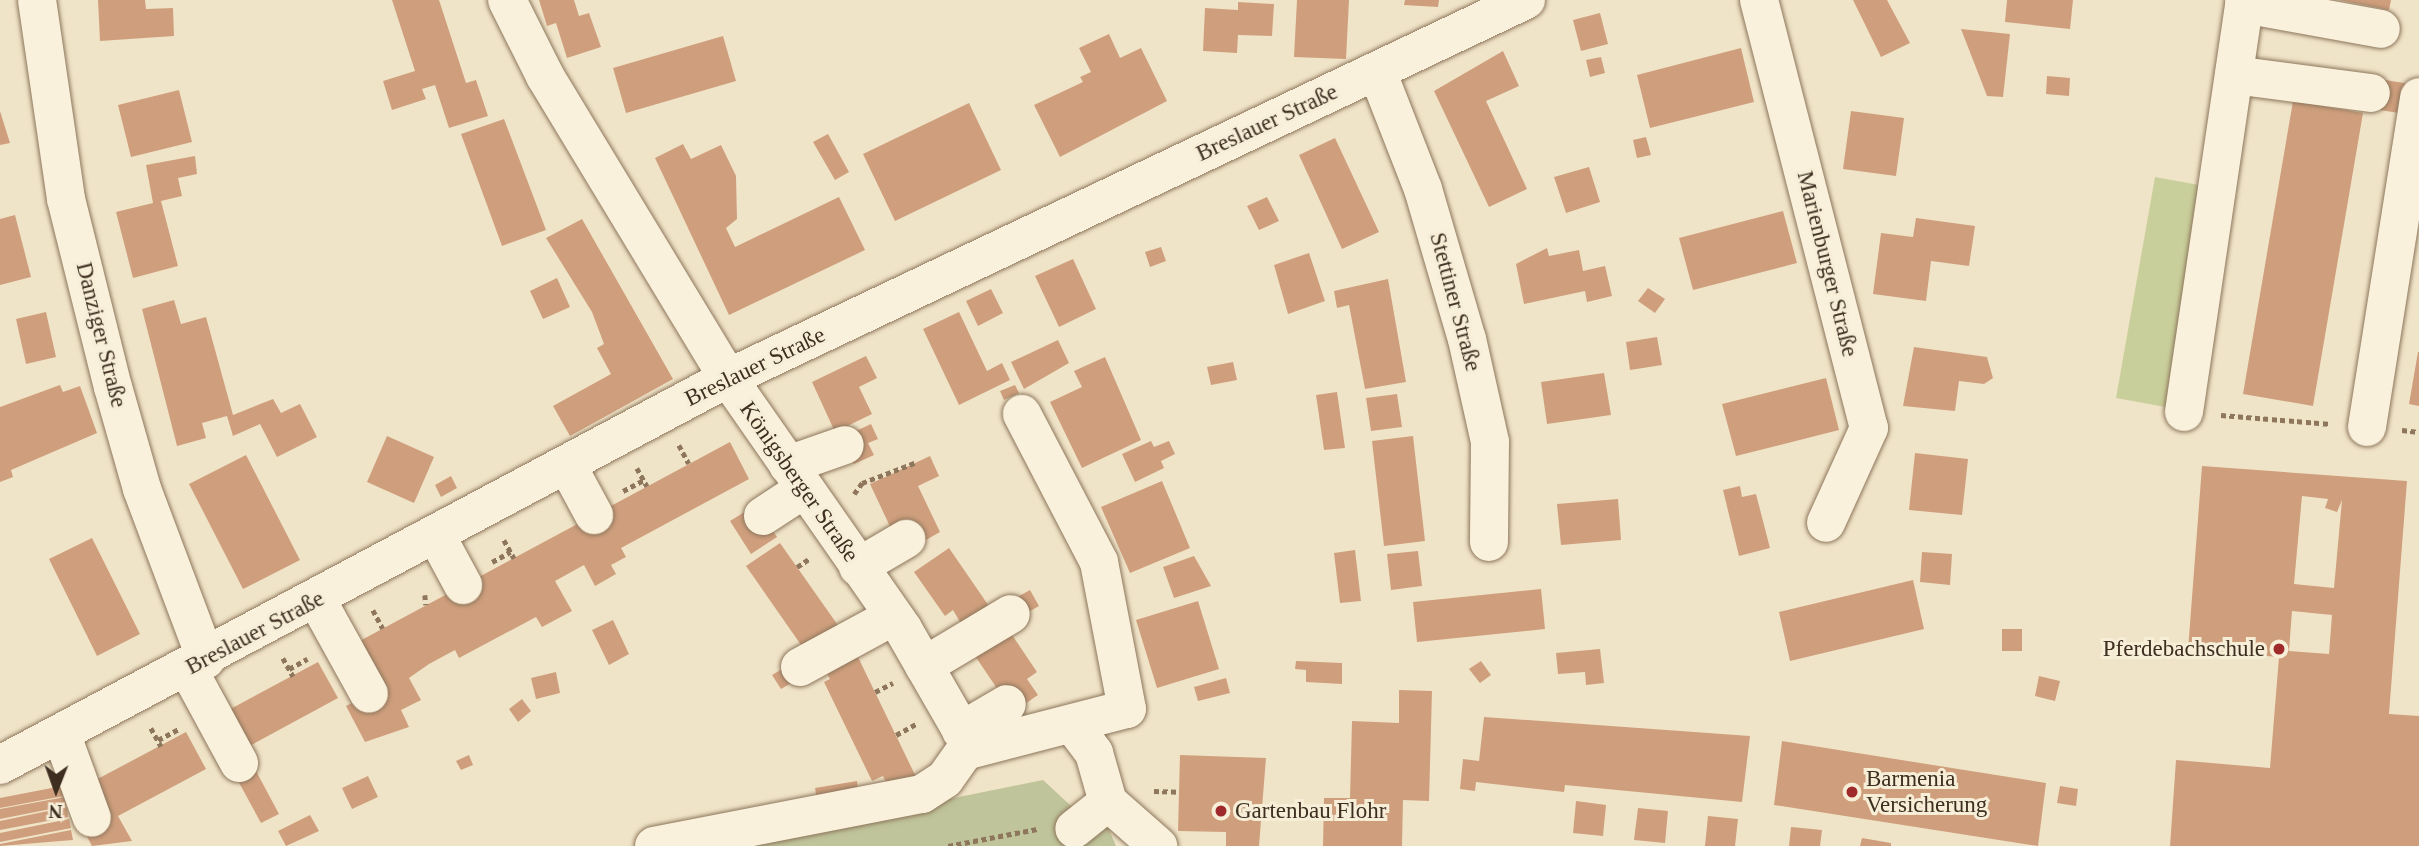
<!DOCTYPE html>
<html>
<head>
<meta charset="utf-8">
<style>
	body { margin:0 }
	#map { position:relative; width:2419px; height:846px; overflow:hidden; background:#f0e4c8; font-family:Georgia,serif }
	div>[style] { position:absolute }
	.green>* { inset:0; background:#c9cf9b }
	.cemetery>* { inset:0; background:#bfc49a }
	.building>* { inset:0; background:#cf9f7d }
	.path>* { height:4.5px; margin-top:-2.25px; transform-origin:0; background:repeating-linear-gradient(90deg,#8d765c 0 5px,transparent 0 8.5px) }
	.roads { filter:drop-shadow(0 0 2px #8d765c) drop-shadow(0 0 2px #8d765c) }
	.minor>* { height:38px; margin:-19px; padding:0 19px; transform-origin:19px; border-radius:19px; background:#faf1dc }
	.dots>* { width:19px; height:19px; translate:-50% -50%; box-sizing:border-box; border:4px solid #f7eed8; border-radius:50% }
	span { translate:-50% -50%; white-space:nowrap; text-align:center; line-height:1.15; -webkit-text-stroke:6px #f7eed8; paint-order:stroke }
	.street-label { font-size:23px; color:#3d2e20 }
	.poi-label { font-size:23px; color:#3d2e20 }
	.right { translate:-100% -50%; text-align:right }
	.left { translate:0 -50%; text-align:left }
	.north { position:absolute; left:21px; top:755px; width:70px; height:70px; -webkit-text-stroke:5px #f7eed8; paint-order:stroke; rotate:181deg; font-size:19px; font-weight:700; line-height:28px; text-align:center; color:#3d2e20 }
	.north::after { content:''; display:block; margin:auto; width:24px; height:32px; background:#3d2e20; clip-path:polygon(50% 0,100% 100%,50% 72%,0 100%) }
</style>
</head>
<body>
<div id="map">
	<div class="green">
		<div style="clip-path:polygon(2155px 177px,2210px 187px,2171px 408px,2116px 398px)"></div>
	</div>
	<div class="cemetery">
		<div style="clip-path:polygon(1043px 780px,1083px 817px,1107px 825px,1116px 846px,717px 846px)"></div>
	</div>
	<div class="building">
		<div style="clip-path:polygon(98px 0,145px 0,146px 9px,173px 8px,174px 36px,100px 41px)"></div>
		<div style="clip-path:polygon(392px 0,439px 0,466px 83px,476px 80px,488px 116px,449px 128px,435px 85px,422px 89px,426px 99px,392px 110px,383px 81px,415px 71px)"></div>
		<div style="clip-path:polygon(539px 0,574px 0,579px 16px,589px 13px,601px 47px,567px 58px,556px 23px,547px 26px)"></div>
		<div style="clip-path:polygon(1297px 0,1349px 0,1346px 59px,1294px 57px)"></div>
		<div style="clip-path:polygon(1405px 0,1439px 0,1438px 7px,1404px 5px)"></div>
		<div style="clip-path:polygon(1853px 0,1887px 0,1910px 43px,1881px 57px)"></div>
		<div style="clip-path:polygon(2007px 0,2073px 0,2070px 29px,2005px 22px)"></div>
		<div style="clip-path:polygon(2339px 0,2391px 0,2389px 10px)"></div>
		<div style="clip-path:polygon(1238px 2px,1274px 4px,1272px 36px,1238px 35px,1237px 53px,1203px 51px,1205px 8px,1238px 10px)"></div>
		<div style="clip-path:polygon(1600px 13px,1608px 44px,1581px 51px,1573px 20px)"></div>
		<div style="clip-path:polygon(1961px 29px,2010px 34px,2003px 97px,1987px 96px)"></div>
		<div style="clip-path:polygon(1109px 34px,1120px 58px,1141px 48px,1167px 101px,1060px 157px,1034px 105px,1083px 82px,1080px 77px,1091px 72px,1079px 48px)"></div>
		<div style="clip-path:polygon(723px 36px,736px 81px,626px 113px,613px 68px)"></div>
		<div style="clip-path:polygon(1741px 48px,1754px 102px,1650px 128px,1637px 75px)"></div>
		<div style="clip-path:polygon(1503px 51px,1519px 86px,1486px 101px,1527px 189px,1489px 207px,1434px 91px)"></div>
		<div style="clip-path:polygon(1601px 57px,1605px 73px,1590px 77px,1586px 60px)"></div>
		<div style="clip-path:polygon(2047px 76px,2070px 78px,2069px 96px,2046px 94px)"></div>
		<div style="clip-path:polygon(2379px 79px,2410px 84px,2405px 114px,2374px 109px)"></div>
		<div style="clip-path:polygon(179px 90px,192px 142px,131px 157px,118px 105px)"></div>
		<div style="clip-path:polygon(2293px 101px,2363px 113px,2313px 406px,2243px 394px)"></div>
		<div style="clip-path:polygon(969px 103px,1001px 170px,895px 221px,863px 154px)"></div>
		<div style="clip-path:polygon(0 111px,10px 143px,0 145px)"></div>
		<div style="clip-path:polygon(1851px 111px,1904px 118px,1896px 176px,1843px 169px)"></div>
		<div style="clip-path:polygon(504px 119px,546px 230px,502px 246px,461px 134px)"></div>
		<div style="clip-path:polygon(828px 134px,849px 172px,835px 180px,813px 142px)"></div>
		<div style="clip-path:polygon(1646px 137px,1651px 155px,1637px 158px,1633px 140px)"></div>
		<div style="clip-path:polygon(1335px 138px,1379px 232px,1342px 249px,1299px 155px)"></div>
		<div style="clip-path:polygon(683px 144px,691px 159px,721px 145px,736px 176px,737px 219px,726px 228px,735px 247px,839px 197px,865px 250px,729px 315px,655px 158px)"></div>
		<div style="clip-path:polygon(195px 156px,197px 174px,178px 178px,182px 196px,161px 201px,178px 266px,133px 278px,116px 212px,153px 203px,146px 165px)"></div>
		<div style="clip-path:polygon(1589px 167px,1600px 202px,1566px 213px,1554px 177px)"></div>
		<div style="clip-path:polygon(1267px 197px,1279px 221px,1259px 230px,1247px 206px)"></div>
		<div style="clip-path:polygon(1783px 211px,1797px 263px,1693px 290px,1679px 238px)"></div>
		<div style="clip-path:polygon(15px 215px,31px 277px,0 285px,0 219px)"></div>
		<div style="clip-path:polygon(1916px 218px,1975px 226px,1969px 266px,1931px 261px,1926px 301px,1873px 294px,1881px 233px,1913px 237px)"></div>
		<div style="clip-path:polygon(582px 219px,673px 379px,570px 436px,553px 406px,611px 374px,597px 348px,604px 344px,592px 312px,546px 238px)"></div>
		<div style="clip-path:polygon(1161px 247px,1166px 261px,1150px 267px,1145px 252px)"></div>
		<div style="clip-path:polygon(1547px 248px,1549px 256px,1579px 250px,1583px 271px,1605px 266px,1612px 296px,1587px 302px,1585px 291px,1524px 304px,1516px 264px)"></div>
		<div style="clip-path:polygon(1309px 253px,1325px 301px,1288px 314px,1274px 265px)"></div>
		<div style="clip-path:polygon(1073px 259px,1096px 309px,1059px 327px,1035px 276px)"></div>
		<div style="clip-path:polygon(557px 278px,570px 307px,543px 319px,530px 291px)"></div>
		<div style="clip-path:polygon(1388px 279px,1406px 382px,1365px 389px,1349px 305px,1337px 308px,1334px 291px)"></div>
		<div style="clip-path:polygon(1648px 288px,1665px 299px,1655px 313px,1638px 301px)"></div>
		<div style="clip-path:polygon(991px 289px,1003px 313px,978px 326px,966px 301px)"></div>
		<div style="clip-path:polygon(174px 300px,181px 324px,206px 317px,233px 415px,273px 399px,281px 413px,300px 404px,317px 437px,277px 457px,260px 424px,233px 436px,227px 416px,202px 423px,206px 438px,177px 446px,142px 309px)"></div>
		<div style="clip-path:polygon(46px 312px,56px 357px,26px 364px,16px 319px)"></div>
		<div style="clip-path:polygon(959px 312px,987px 371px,1002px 363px,1010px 380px,959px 405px,923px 329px)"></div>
		<div style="clip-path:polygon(1657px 337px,1662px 365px,1630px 370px,1626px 342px)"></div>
		<div style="clip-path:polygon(1058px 340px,1069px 363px,1024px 389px,1011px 362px)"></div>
		<div style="clip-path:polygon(1914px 347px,1987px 357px,1993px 378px,1984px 384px,1959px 381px,1955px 411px,1903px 406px)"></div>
		<div style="clip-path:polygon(2418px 352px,2419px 352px,2419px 406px,2409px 404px)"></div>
		<div style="clip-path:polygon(866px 356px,877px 378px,859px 387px,872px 414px,835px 432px,812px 382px)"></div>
		<div style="clip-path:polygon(1105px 357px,1141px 440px,1082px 468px,1050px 402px,1082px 387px,1074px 371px)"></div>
		<div style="clip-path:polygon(1233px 362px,1237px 380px,1211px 385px,1207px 367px)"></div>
		<div style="clip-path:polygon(1604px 373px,1611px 415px,1547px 424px,1541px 382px)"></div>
		<div style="clip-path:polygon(1826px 378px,1839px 430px,1736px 456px,1722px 404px)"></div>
		<div style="clip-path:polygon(60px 385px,63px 392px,80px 386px,97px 433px,11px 470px,13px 477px,0 482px,0 407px)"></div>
		<div style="clip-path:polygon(1015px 385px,1019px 393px,1004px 400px,1000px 391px)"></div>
		<div style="clip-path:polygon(1337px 392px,1345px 448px,1324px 450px,1316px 395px)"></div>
		<div style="clip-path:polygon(1397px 394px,1402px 427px,1371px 431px,1366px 398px)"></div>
		<div style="clip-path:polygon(871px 424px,878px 439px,868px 443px,874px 455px,854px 464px,841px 438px)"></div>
		<div style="clip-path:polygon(387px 436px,434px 457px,414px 503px,367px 482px)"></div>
		<div style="clip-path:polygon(1413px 436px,1425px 541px,1384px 546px,1372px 441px)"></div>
		<div style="clip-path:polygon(1151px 441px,1154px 447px,1169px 441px,1175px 454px,1161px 461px,1164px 468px,1135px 482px,1122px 454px)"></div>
		<div style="clip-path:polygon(730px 442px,749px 479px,621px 548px,626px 557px,611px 565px,616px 574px,595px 586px,584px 565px,555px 581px,572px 611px,542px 627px,536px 617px,459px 658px,455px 650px,429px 664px,409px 678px,421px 700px,401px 710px,409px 727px,365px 742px,346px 706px,369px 694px,356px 643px)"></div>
		<div style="clip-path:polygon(1915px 453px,1968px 459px,1962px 515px,1909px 510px)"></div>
		<div style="clip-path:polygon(246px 455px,300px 560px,243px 589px,189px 484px)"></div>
		<div style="clip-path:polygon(930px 456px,939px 476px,918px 486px,940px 532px,910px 549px,894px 535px,870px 484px)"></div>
		<div style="clip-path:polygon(evenodd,2202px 466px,2407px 481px,2389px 714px,2419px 716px,2419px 846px,2170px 846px,2176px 760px,2270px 768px,2279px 657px,2188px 650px,2202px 466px,2302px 496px,2328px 499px,2325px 508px,2337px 512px,2342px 500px,2334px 588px,2294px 584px,2302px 496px,2202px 466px,2292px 611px,2332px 615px,2329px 654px,2289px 651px,2292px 611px)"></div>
		<div style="clip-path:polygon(451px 476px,457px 488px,441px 497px,435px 485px)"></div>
		<div style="clip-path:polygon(1162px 481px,1190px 548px,1130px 573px,1101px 507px)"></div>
		<div style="clip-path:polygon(1740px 486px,1742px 497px,1756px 494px,1770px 548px,1739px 556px,1723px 490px)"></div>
		<div style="clip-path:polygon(1618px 499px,1621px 540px,1561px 545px,1557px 504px)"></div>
		<div style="clip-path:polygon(756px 505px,777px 537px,751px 554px,730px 521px)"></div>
		<div style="clip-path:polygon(92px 538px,140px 634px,97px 656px,49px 559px)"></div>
		<div style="clip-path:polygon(780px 543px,842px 631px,808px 655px,746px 566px)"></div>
		<div style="clip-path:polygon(949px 548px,993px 612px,965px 630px,953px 610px,945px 616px,914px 572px)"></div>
		<div style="clip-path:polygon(1355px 550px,1361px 601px,1340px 603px,1334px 553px)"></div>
		<div style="clip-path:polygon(1418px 551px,1422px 586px,1391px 590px,1387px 554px)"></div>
		<div style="clip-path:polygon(1922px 552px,1952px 554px,1950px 585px,1920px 582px)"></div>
		<div style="clip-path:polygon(1194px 556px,1211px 586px,1174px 598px,1163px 567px)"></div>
		<div style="clip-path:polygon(1913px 580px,1924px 629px,1790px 661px,1779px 612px)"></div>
		<div style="clip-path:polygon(1541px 589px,1545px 629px,1417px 642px,1413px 602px)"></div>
		<div style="clip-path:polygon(1030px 590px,1039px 606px,1014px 620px,1005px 604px)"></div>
		<div style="clip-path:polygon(1198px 601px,1219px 669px,1157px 688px,1136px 620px)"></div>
		<div style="clip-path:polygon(613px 620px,629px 654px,609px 665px,592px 630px)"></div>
		<div style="clip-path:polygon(1006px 626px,1037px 672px,1027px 679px,1038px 695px,1013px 712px,971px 650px)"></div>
		<div style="clip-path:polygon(2002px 629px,2022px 629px,2022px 651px,2002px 651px)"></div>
		<div style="clip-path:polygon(1600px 649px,1604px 683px,1586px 685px,1585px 672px,1558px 674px,1556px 653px)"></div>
		<div style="clip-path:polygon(857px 655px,917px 779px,891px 792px,883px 776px,872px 781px,824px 682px,830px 679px,823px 666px)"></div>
		<div style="clip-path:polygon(796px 661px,805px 675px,781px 689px,772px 675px)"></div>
		<div style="clip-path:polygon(1296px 661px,1342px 663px,1342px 684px,1306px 682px,1306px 670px,1295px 669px)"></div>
		<div style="clip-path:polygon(1481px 661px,1491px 675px,1480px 683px,1469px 669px)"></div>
		<div style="clip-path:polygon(318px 662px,338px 698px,242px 750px,223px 713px)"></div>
		<div style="clip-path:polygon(556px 672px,560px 693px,536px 699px,531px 678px)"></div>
		<div style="clip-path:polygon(2039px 676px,2060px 681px,2055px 701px,2035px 696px)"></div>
		<div style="clip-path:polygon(1226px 678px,1230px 693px,1198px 701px,1194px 687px)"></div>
		<div style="clip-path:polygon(1399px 690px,1432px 691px,1429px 801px,1403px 800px,1402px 846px,1323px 846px,1324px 798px,1350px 798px,1352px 721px,1399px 723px)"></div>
		<div style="clip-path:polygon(522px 699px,531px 711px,518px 722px,509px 709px)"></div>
		<div style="clip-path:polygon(1484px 717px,1750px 736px,1742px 802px,1565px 785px,1564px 792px,1476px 782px,1475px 791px,1460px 789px,1463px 759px,1479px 761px)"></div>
		<div style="clip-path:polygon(186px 732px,206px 769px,118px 816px,132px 841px,92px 846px,81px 825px,90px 783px)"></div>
		<div style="clip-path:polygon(1782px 741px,2046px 783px,2038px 846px,1774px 805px)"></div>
		<div style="clip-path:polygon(469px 755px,473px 765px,461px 770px,456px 761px)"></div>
		<div style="clip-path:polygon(1180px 755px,1266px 758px,1259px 846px,1226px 846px,1226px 832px,1178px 831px)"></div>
		<div style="clip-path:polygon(249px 758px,279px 814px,261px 823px,231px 768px)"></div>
		<div style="clip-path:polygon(368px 776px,378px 797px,352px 809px,342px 788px)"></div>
		<div style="clip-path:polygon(857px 781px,859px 799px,818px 805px,815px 788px)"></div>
		<div style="clip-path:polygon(62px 786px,64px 796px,0 808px,0 798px)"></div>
		<div style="clip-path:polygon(2060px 786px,2078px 789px,2076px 806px,2057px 803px)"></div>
		<div style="clip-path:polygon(65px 797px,66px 806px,0 819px,0 809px)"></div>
		<div style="clip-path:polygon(1576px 801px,1606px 805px,1603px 836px,1573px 833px)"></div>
		<div style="clip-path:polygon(67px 807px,68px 817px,0 830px,0 821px)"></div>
		<div style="clip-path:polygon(1638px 808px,1668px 811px,1665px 843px,1634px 840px)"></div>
		<div style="clip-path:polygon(310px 815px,319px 831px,286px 846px,278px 831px)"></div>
		<div style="clip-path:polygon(1708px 816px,1738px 819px,1735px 846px,1705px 846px)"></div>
		<div style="clip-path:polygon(69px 819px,71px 828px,0 842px,0 833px)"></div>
		<div style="clip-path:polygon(1791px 827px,1822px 830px,1820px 846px,1789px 846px)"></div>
		<div style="clip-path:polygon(71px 830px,73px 840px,0 846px,0 844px)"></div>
		<div style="clip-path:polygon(1862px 838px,1891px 843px,1891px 846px,1860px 846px)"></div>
	</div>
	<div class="path">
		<div style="left:2221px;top:415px;width:110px;rotate:4.7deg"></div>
		<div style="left:2402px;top:430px;width:17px;rotate:7deg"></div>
		<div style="left:679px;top:445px;width:21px;rotate:62deg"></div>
		<div style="left:637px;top:468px;width:21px;rotate:61deg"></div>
		<div style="left:623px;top:491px;width:24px;rotate:-28deg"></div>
		<div style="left:854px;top:494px;width:14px;rotate:-54deg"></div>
		<div style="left:862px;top:483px;width:59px;rotate:-20.9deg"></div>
		<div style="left:504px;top:540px;width:21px;rotate:61deg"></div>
		<div style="left:492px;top:562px;width:21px;rotate:-29deg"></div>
		<div style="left:797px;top:567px;width:14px;rotate:-34deg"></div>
		<div style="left:425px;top:595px;width:10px;rotate:84deg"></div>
		<div style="left:373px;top:610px;width:21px;rotate:62deg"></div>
		<div style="left:283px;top:658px;width:21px;rotate:61deg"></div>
		<div style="left:289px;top:669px;width:21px;rotate:-29deg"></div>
		<div style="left:875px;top:692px;width:20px;rotate:-27deg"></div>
		<div style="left:151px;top:728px;width:21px;rotate:61deg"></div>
		<div style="left:896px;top:735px;width:23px;rotate:-29deg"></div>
		<div style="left:158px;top:740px;width:24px;rotate:-28deg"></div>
		<div style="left:1154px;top:791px;width:25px;rotate:2deg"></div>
		<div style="left:948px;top:846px;width:91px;rotate:-10.8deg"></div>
	</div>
	<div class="roads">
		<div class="minor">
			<div style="left:37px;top:0;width:201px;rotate:81.7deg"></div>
			<div style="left:66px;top:199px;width:194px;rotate:76deg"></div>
			<div style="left:113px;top:387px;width:106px;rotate:74.1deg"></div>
			<div style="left:142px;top:489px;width:182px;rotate:69.4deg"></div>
			<div style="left:507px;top:0;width:85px;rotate:63.4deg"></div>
			<div style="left:545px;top:76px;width:353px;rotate:58.8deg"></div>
			<div style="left:728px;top:378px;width:306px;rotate:55.1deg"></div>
			<div style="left:903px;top:629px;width:138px;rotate:60.1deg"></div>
			<div style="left:972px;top:749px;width:160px;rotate:-14.5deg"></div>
			<div style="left:1127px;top:709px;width:150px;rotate:-100.8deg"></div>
			<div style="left:1099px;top:562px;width:167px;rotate:-117.5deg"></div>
			<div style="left:1759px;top:0;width:442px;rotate:75.6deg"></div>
			<div style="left:1869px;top:428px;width:104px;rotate:114.4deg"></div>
			<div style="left:2244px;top:4px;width:139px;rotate:10.3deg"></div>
			<div style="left:1377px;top:71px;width:127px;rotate:68.7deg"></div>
			<div style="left:1423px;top:189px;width:156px;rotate:73.7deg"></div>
			<div style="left:1467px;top:339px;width:106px;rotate:77.4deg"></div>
			<div style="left:1490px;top:442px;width:100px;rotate:90.6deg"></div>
			<div style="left:2234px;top:75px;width:138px;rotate:7.5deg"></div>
			<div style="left:2184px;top:412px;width:416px;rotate:-81.6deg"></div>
			<div style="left:2367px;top:427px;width:334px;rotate:-81deg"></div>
			<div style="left:567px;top:465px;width:57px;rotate:61.6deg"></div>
			<div style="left:788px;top:465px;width:60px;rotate:-19.3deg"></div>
			<div style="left:763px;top:516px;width:49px;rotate:-33.4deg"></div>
			<div style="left:436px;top:535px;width:57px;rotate:61.6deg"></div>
			<div style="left:858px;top:567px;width:56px;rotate:-30.3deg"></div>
			<div style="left:317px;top:600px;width:107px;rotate:61deg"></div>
			<div style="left:924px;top:666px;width:101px;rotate:-30.9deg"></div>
			<div style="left:800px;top:667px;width:105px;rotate:-28.5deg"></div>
			<div style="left:188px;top:669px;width:107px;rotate:61.5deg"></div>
			<div style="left:1073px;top:725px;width:35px;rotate:53deg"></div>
			<div style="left:1094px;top:753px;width:51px;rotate:74.1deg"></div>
			<div style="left:1108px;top:802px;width:43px;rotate:141.5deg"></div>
			<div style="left:961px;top:731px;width:53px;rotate:-30.4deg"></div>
			<div style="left:61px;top:733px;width:90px;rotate:70deg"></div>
			<div style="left:0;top:765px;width:824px;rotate:-27.99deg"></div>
			<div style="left:728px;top:378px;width:883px;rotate:-25.35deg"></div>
			<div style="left:1108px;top:802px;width:67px;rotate:41.3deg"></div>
			<div style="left:654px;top:846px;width:273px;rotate:-11deg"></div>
			<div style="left:922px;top:794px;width:27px;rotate:-33deg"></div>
			<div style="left:945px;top:779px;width:42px;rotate:-54.8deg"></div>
		</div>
	</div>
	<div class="dots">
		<div style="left:2279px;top:649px;background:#9e2a2b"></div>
		<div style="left:1852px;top:792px;background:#9e2a2b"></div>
		<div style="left:1221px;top:811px;background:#9e2a2b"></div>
	</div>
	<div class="street-label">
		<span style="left:1267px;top:123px;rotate:-25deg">Breslauer Straße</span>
		<span style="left:1827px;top:264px;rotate:76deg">Marienburger Straße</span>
		<span style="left:1455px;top:302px;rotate:75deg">Stettiner Straße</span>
		<span style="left:101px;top:335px;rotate:76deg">Danziger Straße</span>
		<span style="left:755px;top:367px;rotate:-26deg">Breslauer Straße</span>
		<span style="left:799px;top:482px;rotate:55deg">Königsberger Straße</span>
		<span style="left:255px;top:633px;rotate:-28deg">Breslauer Straße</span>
	</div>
	<div class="poi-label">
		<span class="right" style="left:2265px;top:649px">Pferdebachschule</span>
		<span class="left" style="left:1866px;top:792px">Barmenia<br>Versicherung</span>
		<span class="left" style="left:1235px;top:811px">Gartenbau Flohr</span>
	</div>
	<div class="north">N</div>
</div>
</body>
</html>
